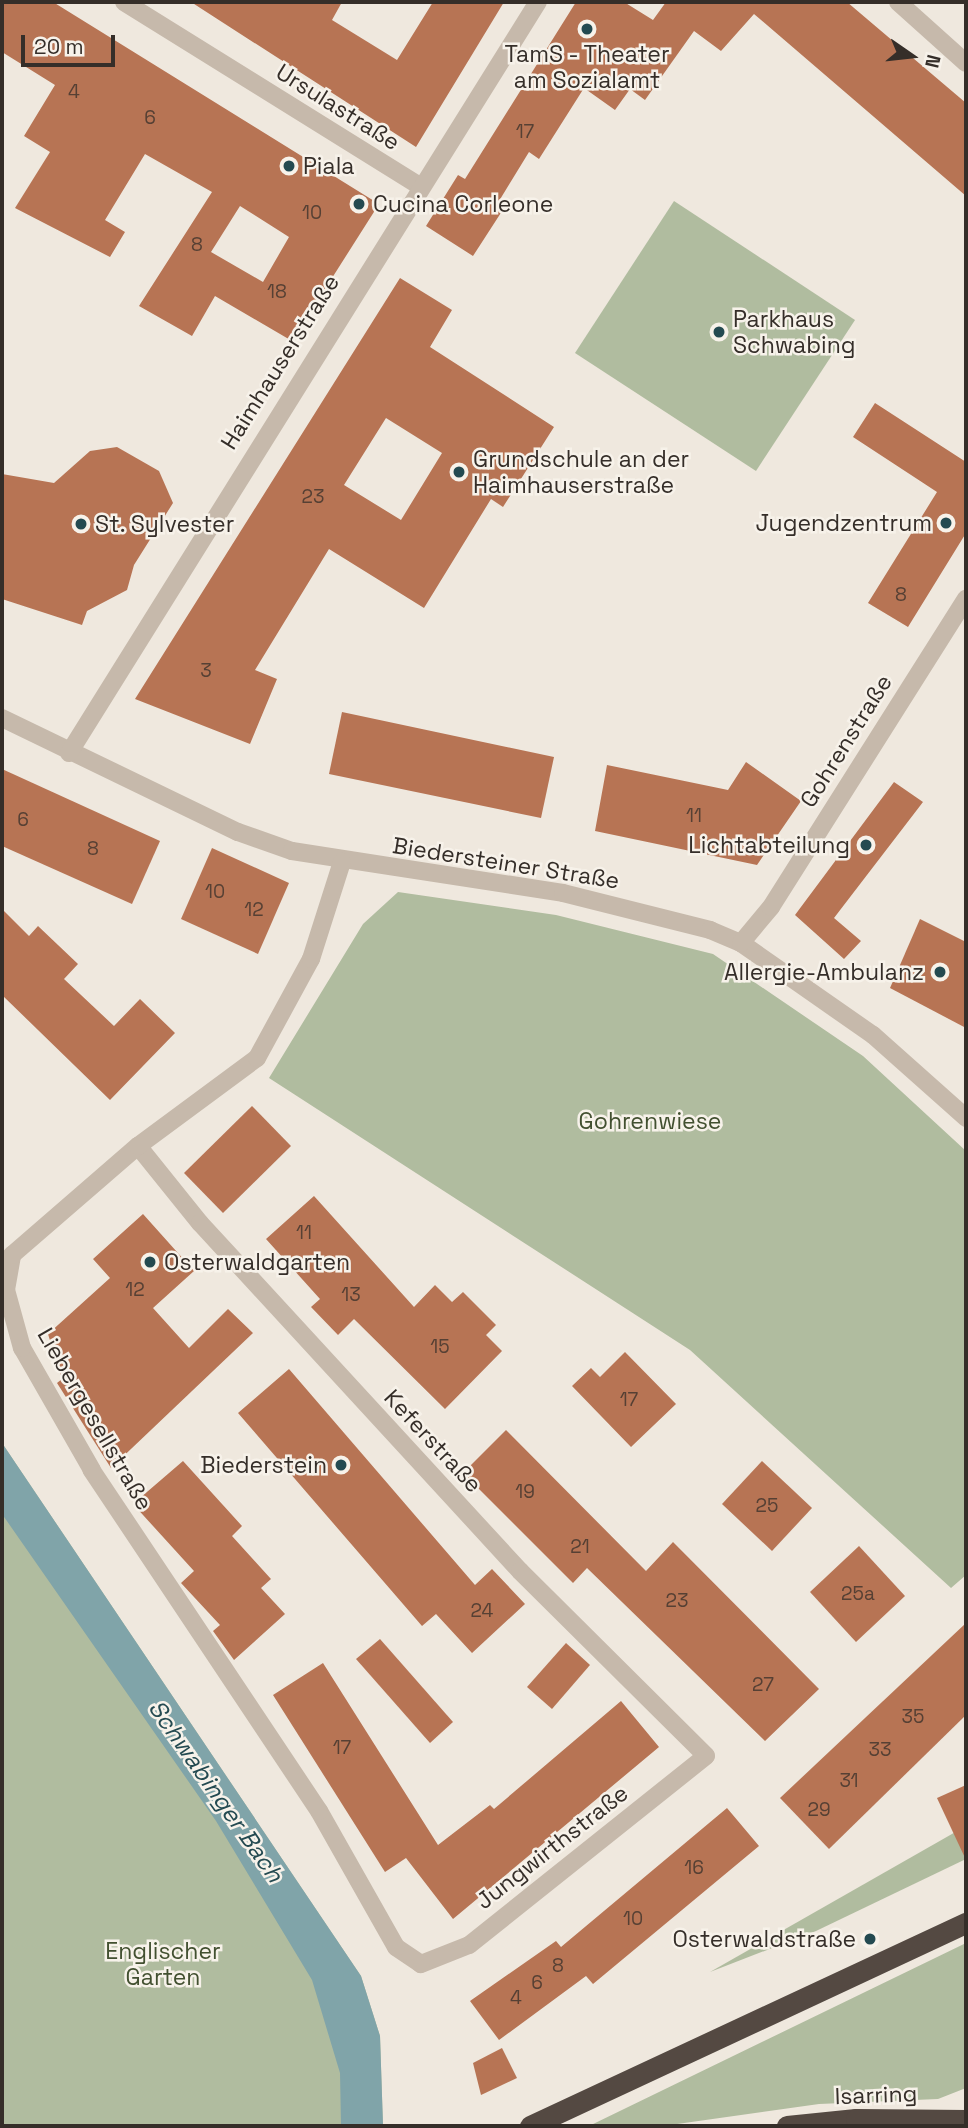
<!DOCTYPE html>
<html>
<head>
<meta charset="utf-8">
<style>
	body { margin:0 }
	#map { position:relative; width:968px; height:2128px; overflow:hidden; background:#efe8de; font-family:"Space Grotesk",sans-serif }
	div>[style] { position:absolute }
	.green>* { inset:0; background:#b0bc9f }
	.water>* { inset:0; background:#80a4a9 }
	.building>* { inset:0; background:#b77454 }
	.street>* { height:18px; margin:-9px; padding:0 9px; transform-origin:9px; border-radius:9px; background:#c6b9ab }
	.highway>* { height:21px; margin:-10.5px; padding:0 10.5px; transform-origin:10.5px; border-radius:10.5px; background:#544942 }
	.dots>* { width:19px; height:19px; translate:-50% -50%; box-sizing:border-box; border:4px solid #f7f2ea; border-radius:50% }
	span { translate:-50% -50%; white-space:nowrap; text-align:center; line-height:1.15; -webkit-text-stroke:5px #f7f2ea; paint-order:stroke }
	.number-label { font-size:19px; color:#564034 }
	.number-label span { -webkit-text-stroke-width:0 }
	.poi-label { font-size:23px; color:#352e29 }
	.left { translate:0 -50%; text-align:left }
	.right { translate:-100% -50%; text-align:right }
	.street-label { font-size:23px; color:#352e29 }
	.park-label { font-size:23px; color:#425030 }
	.water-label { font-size:24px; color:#244a51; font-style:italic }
	.frame { position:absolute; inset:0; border:4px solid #352e29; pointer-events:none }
	.north { position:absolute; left:877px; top:21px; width:70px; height:70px; -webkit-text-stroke:5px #f7f2ea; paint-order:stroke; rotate:104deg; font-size:19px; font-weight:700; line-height:28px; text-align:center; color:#352e29 }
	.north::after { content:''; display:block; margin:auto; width:24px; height:32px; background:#352e29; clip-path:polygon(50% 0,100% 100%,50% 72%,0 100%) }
	.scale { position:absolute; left:21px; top:35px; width:94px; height:32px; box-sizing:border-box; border:4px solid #352e29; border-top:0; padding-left:9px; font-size:21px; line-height:24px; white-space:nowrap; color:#352e29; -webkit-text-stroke:5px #f7f2ea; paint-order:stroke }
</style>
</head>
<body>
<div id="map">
	<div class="green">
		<div style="clip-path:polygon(674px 201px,855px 320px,756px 471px,575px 353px)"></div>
		<div style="clip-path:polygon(398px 892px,556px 915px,713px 954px,863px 1056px,966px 1151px,966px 1575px,951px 1588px,690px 1350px,269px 1078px,363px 924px)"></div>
		<div style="clip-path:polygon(2px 1443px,361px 1976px,380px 2036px,383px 2126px,2px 2126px)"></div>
		<div style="clip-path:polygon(966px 1826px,966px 1859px,816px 1931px,710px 1972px)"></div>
		<div style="clip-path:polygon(966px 1943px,966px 2088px,938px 2099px,819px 2104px,663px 2126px,589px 2126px)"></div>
	</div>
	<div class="water">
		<div style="clip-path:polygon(2px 1443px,361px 1976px,380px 2036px,383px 2126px,341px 2126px,340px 2073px,312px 1980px,216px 1821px,2px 1514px)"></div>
	</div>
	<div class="building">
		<div style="clip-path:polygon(evenodd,2px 2px,53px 2px,379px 204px,292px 341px,215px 296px,192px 336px,139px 306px,212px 192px,145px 154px,105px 220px,125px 232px,110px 257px,15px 208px,50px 152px,24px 136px,55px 85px,2px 52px,2px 2px,240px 206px,289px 237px,263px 282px,211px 252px,240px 206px)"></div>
		<div style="clip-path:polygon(191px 2px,342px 2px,332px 20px,397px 60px,433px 2px,504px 2px,416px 147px)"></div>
		<div style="clip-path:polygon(576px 2px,624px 2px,653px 20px,666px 2px,847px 2px,966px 103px,966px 196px,754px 14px,721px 51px,694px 31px,645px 100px,630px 89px,615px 110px,584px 88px,539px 159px,529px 152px,499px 201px,506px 205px,473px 256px,426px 226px,458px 175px,465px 179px)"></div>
		<div style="clip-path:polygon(evenodd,400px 278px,452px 310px,430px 347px,554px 427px,503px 507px,491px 499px,424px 608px,329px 549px,255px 670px,277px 679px,250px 744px,135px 699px,400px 278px,386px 418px,442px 453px,401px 520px,344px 485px,386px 418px)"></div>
		<div style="clip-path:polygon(875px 403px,966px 462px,966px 533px,908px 627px,868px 603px,937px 492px,853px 437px)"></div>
		<div style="clip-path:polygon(117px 447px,159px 471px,173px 503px,134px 565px,127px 590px,87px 611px,82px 625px,2px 599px,2px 474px,54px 483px,90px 451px)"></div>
		<div style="clip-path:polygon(342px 712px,554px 757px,541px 818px,329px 774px)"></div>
		<div style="clip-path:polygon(746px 762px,801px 801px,757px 865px,595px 831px,607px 765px,728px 790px)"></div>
		<div style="clip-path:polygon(2px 769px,160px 841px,132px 904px,2px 846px)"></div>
		<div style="clip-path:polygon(894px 782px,923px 802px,834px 918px,861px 941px,844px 959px,795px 915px)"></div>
		<div style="clip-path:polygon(212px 848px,289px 883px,258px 954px,181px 919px)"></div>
		<div style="clip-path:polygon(2px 909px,29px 936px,38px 926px,78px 964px,64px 979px,114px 1026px,140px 999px,175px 1033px,110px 1100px,2px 995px)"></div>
		<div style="clip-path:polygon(920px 919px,966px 942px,966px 1028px,890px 988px)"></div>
		<div style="clip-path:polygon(252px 1106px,291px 1146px,223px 1213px,184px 1173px)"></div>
		<div style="clip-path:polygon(314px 1196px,414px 1307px,435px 1285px,452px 1302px,463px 1292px,496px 1325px,486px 1335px,502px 1351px,445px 1409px,354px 1319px,338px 1335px,311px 1307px,320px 1299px,266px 1239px)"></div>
		<div style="clip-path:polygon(143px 1214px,194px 1271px,153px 1308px,189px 1348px,228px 1309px,253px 1333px,111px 1468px,57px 1383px,62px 1379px,48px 1334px,110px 1278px,93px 1259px)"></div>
		<div style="clip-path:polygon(625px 1352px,676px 1404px,631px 1447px,572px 1386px,591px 1368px,600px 1377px)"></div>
		<div style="clip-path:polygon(289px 1369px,475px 1585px,492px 1569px,525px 1604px,472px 1653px,436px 1614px,422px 1626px,238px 1413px)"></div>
		<div style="clip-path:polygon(506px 1430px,646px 1571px,673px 1542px,819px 1689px,765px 1741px,587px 1568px,573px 1583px,463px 1473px)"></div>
		<div style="clip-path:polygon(183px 1461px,242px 1526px,232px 1536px,271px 1579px,261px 1588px,285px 1614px,234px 1660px,213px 1631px,220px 1625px,181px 1583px,194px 1571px,133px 1504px)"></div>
		<div style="clip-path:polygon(762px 1461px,812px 1508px,772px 1551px,722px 1504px)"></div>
		<div style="clip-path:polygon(859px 1546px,905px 1596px,856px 1642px,810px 1592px)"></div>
		<div style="clip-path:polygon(966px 1623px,966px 1715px,829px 1849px,780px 1798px)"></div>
		<div style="clip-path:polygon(380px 1639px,453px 1722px,430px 1743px,356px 1659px)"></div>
		<div style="clip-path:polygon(566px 1643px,590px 1665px,552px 1709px,527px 1687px)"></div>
		<div style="clip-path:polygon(323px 1663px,438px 1845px,490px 1805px,494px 1809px,621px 1701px,659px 1747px,453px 1919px,406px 1858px,385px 1872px,273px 1695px)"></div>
		<div style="clip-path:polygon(966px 1785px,966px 1860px,937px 1798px)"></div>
		<div style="clip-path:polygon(727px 1808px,759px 1846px,593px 1984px,586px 1976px,499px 2040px,470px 2001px,556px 1941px,561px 1947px)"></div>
		<div style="clip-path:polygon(502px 2048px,517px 2078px,481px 2095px,473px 2063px)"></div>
	</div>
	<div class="street">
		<div style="left:124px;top:2px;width:349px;rotate:31.9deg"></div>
		<div style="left:898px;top:2px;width:91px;rotate:41.9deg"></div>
		<div style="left:2px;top:718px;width:262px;rotate:25.8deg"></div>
		<div style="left:238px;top:832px;width:57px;rotate:19.4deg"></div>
		<div style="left:292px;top:851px;width:274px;rotate:8.8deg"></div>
		<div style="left:563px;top:893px;width:152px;rotate:14.1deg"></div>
		<div style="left:710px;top:930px;width:34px;rotate:23deg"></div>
		<div style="left:741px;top:943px;width:161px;rotate:34.9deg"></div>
		<div style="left:873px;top:1035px;width:125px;rotate:41.7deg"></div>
		<div style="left:69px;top:753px;width:885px;rotate:-58.02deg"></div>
		<div style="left:741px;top:943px;width:47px;rotate:-50.2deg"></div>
		<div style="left:771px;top:907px;width:365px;rotate:-57.7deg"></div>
		<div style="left:138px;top:1146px;width:99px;rotate:51.2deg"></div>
		<div style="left:200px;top:1223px;width:473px;rotate:47.4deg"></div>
		<div style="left:520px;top:1571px;width:262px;rotate:44.8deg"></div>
		<div style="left:706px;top:1756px;width:303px;rotate:141.4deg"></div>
		<div style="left:469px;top:1945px;width:52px;rotate:158.4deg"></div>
		<div style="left:421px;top:1964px;width:30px;rotate:-146deg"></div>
		<div style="left:396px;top:1947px;width:156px;rotate:-119.5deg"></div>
		<div style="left:319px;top:1811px;width:410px;rotate:-123.7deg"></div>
		<div style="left:92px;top:1470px;width:141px;rotate:-119.8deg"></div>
		<div style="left:22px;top:1348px;width:60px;rotate:-105.4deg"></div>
		<div style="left:6px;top:1290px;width:36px;rotate:-80deg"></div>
		<div style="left:12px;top:1255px;width:167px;rotate:-40.9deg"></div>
		<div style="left:138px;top:1146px;width:148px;rotate:-36.5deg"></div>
		<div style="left:257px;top:1058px;width:113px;rotate:-61.4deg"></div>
		<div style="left:311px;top:959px;width:102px;rotate:-72.3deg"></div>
	</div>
	<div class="highway">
		<div style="left:530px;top:2126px;width:481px;rotate:-25deg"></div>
		<div style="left:787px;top:2126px;width:69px;rotate:-5.8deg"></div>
		<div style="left:856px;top:2119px;width:110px;rotate:0.5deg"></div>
	</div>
	<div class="dots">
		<div style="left:587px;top:29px;background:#244a51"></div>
		<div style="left:289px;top:166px;background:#244a51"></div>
		<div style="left:359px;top:204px;background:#244a51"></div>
		<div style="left:719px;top:332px;background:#244a51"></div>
		<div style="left:459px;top:472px;background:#244a51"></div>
		<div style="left:946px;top:523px;background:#244a51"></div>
		<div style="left:81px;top:524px;background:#244a51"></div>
		<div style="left:866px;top:845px;background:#244a51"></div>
		<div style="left:940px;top:972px;background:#244a51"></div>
		<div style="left:150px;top:1262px;background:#244a51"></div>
		<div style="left:341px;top:1465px;background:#244a51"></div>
		<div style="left:870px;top:1939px;background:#244a51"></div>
	</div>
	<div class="number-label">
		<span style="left:74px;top:92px">4</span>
		<span style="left:150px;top:118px">6</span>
		<span style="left:525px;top:132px">17</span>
		<span style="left:312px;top:213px">10</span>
		<span style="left:197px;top:245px">8</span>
		<span style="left:277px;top:292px">18</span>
		<span style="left:313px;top:497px">23</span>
		<span style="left:901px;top:595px">8</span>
		<span style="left:206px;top:671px">3</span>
		<span style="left:694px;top:816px">11</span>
		<span style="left:23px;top:820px">6</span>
		<span style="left:93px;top:849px">8</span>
		<span style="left:215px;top:892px">10</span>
		<span style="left:254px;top:910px">12</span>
		<span style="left:304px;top:1233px">11</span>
		<span style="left:135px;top:1290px">12</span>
		<span style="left:351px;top:1295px">13</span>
		<span style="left:440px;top:1347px">15</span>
		<span style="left:629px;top:1400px">17</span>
		<span style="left:525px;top:1492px">19</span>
		<span style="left:767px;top:1506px">25</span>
		<span style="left:580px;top:1547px">21</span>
		<span style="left:858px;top:1594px">25a</span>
		<span style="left:677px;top:1601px">23</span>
		<span style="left:482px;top:1611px">24</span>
		<span style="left:763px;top:1685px">27</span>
		<span style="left:913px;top:1717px">35</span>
		<span style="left:342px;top:1748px">17</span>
		<span style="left:880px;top:1750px">33</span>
		<span style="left:849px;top:1781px">31</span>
		<span style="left:819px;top:1810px">29</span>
		<span style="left:694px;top:1868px">16</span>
		<span style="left:633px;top:1919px">10</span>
		<span style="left:558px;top:1966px">8</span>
		<span style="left:537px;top:1983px">6</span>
		<span style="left:516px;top:1998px">4</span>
	</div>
	<div class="poi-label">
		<span style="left:587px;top:67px">TamS - Theater<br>am Sozialamt</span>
		<span class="left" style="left:303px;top:166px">Piala</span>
		<span class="left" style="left:373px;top:204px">Cucina Corleone</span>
		<span class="left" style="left:733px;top:332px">Parkhaus<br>Schwabing</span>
		<span class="left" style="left:473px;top:472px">Grundschule an der<br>Haimhauserstraße</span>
		<span class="right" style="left:932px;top:523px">Jugendzentrum</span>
		<span class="left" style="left:95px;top:524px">St. Sylvester</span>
		<span class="right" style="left:850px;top:845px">Lichtabteilung</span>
		<span class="right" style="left:924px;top:972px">Allergie-Ambulanz</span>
		<span class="left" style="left:164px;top:1262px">Osterwaldgarten</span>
		<span class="right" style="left:327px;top:1465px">Biederstein</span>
		<span class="right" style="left:856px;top:1939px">Osterwaldstraße</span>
	</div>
	<div class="street-label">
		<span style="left:338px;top:107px;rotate:32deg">Ursulastraße</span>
		<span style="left:280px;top:362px;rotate:-58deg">Haimhauserstraße</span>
		<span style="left:846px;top:741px;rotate:-58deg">Gohrenstraße</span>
		<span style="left:506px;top:863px;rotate:9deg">Biedersteiner Straße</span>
		<span style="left:95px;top:1419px;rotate:60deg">Liebergesellstraße</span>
		<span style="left:433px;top:1441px;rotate:47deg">Keferstraße</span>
		<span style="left:552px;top:1847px;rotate:-38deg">Jungwirthstraße</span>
		<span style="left:876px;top:2095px;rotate:-2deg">Isarring</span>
	</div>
	<div class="park-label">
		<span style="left:650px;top:1121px">Gohrenwiese</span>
		<span style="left:163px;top:1964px">Englischer<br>Garten</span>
	</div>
	<div class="water-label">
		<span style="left:216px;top:1791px;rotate:55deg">Schwabinger Bach</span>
	</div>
	<div class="frame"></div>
	<div class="north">N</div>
	<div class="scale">20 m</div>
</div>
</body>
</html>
